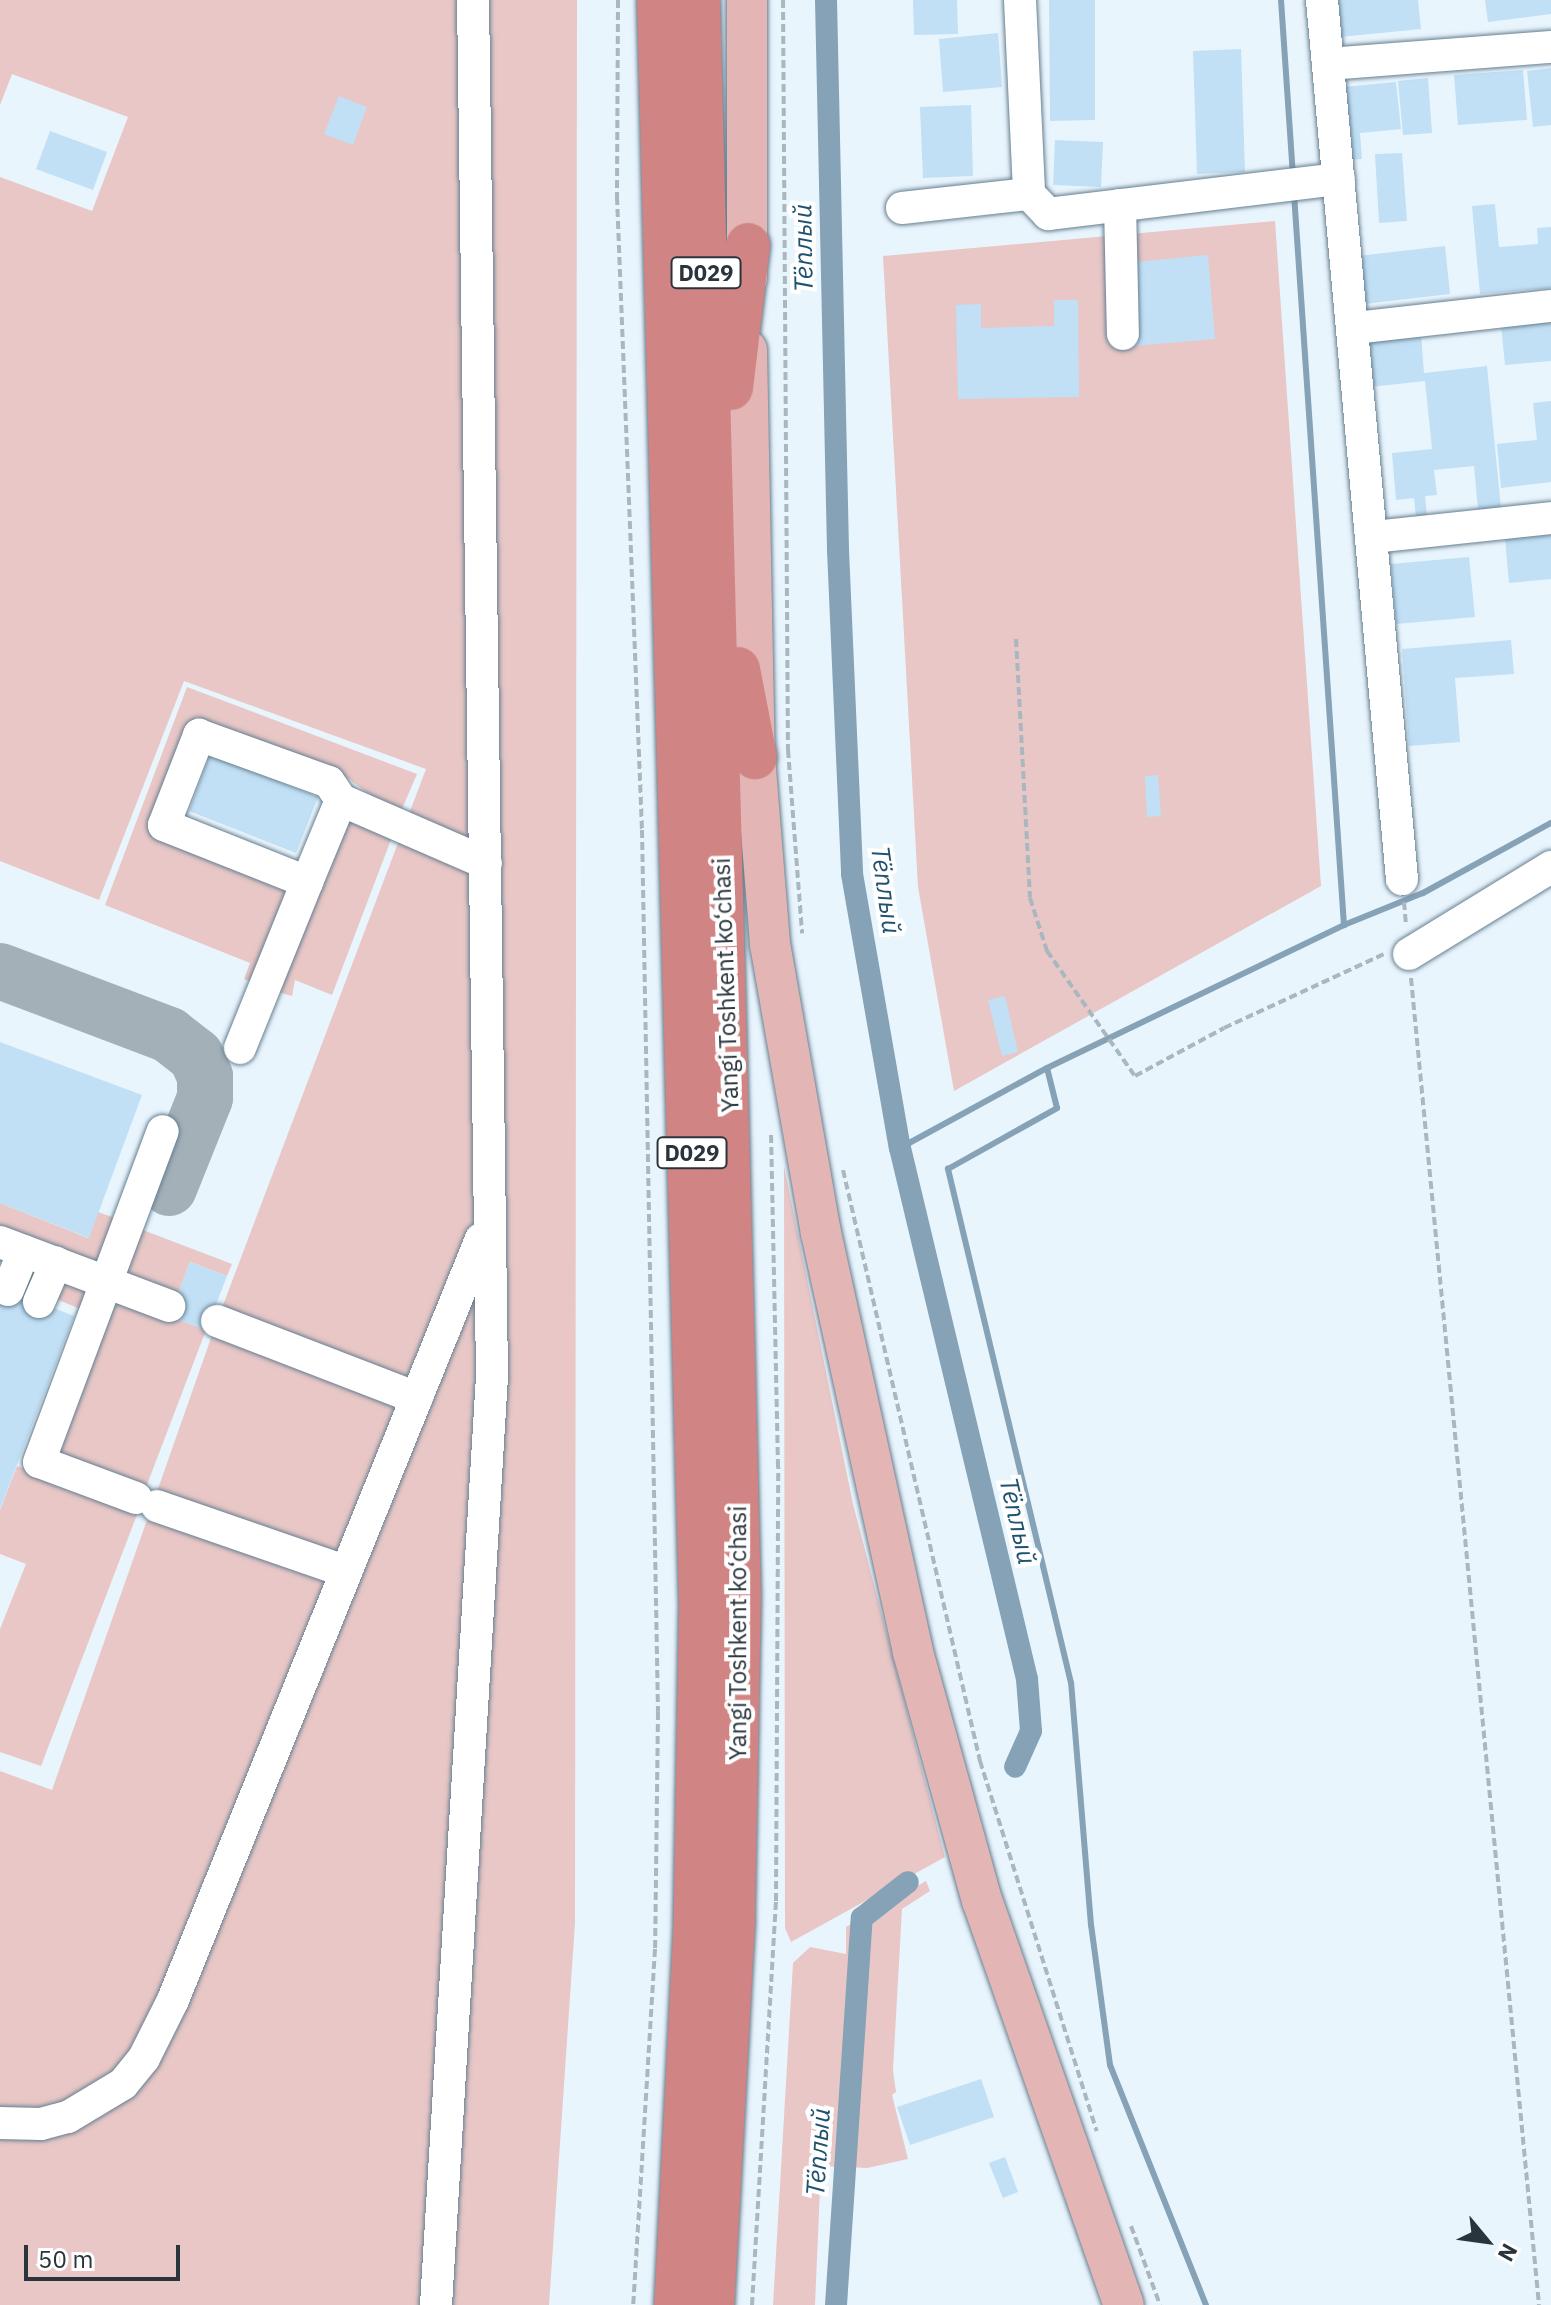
<!DOCTYPE html>
<html>
<head>
<meta charset="utf-8">
<style>
	body { margin:0 }
	#map { position:relative; width:1551px; height:2305px; overflow:hidden; background:#e9f5fd; font-family:"IBM Plex Sans",sans-serif }
	div>[style] { position:absolute }
	.green>* { inset:0; background:#e8c7c6 }
	.stream>* { height:6px; margin:-3px; padding:0 3px; transform-origin:3px; border-radius:3px; background:#85a2b6 }
	.canal>* { height:22px; margin:-11px; padding:0 11px; transform-origin:11px; border-radius:11px; background:#85a2b6 }
	.taxiway>* { height:56px; margin:-28px; padding:0 28px; transform-origin:28px; border-radius:28px; background:#a4b0b8 }
	.building>* { inset:0; background:#c1e0f5 }
	.path>* { height:4px; margin-top:-2px; transform-origin:0; background:repeating-linear-gradient(90deg,#abb7bf 0 8px,transparent 0 12px) }
	.roads { filter:drop-shadow(0 0 2px #657f90) drop-shadow(0 0 2px #657f90) }
	.minor>* { height:32px; margin:-16px; padding:0 16px; transform-origin:16px; border-radius:16px; background:#fff }
	.major>* { height:40px; margin:-20px; padding:0 20px; transform-origin:20px; border-radius:20px; background:#e3b5b5 }
	.highway>* { height:44px; margin:-22px; padding:0 22px; transform-origin:22px; border-radius:22px; background:#d08483 }
	span { translate:-50% -50%; white-space:nowrap; text-align:center; line-height:1.15; -webkit-text-stroke:8px #fff; paint-order:stroke }
	.shield-label span { padding:2px 6px; background:#fff; border:2px solid; border-radius:6px; -webkit-text-stroke-width:0 }
	.shield-label { font-size:22px; color:#29343c; font-weight:700 }
	.street-label { font-size:24px; color:#29343c }
	.water-label { font-size:26px; color:#1f5270; font-style:italic }
	.north { position:absolute; left:1447px; top:2201px; width:80px; height:80px; -webkit-text-stroke:6px #fff; paint-order:stroke; rotate:119deg; font-size:22px; font-weight:700; line-height:32px; text-align:center; color:#29343c }
	.north::after { content:''; display:block; margin:auto; width:28px; height:36px; background:#29343c; clip-path:polygon(50% 0,100% 100%,50% 72%,0 100%) }
	.scale { position:absolute; left:24px; top:2245px; width:156px; height:36px; box-sizing:border-box; border:4px solid #29343c; border-top:0; padding-left:10px; font-size:24px; line-height:28px; white-space:nowrap; color:#29343c; -webkit-text-stroke:6px #fff; paint-order:stroke }
</style>
</head>
<body>
<div id="map">
	<div class="green">
		<div style="clip-path:polygon(0 0,577px 0,575px 1923px,549px 2305px,0 2305px,0 1771px,52px 1790px,217px 1321px,426px 769px,184px 681px,99px 900px,0 861px,0 177px,92px 211px,128px 117px,12px 74px,0 105px)"></div>
		<div style="clip-path:polygon(1275px 221px,1321px 886px,954px 1091px,918px 887px,883px 256px)"></div>
		<div style="clip-path:polygon(187px 687px,417px 774px,399px 816px,346px 777px,196px 717px,153px 830px,290px 884px,251px 982px,244px 979px,250px 963px,105px 905px)"></div>
		<div style="clip-path:polygon(348px 821px,392px 837px,332px 995px,295px 980px,292px 996px,278px 992px)"></div>
		<div style="clip-path:polygon(784px 1166px,853px 1504px,945px 1857px,791px 1942px,785px 1928px)"></div>
		<div style="clip-path:polygon(0 1203px,88px 1238px,98px 1212px,121px 1220px,103px 1266px,0 1234px)"></div>
		<div style="clip-path:polygon(135px 1227px,232px 1264px,227px 1276px,190px 1262px,176px 1299px,120px 1272px)"></div>
		<div style="clip-path:polygon(55px 1280px,89px 1284px,85px 1311px,49px 1296px)"></div>
		<div style="clip-path:polygon(116px 1296px,206px 1330px,145px 1490px,49px 1455px)"></div>
		<div style="clip-path:polygon(17px 1466px,138px 1512px,41px 1766px,0 1752px,0 1629px,26px 1564px,0 1554px,0 1510px)"></div>
		<div style="clip-path:polygon(926px 1881px,930px 1891px,902px 1909px,893px 2070px,896px 2092px,892px 2095px,908px 2159px,867px 2168px,821px 2166px,815px 2305px,773px 2305px,793px 1963px,810px 1947px,846px 1954px,846px 1927px)"></div>
	</div>
	<div class="stream">
		<div style="left:1281px;top:0;width:175px;rotate:86.1deg"></div>
		<div style="left:1294px;top:194px;width:733px;rotate:86.09deg"></div>
		<div style="left:900px;top:1148px;width:167px;rotate:-28.6deg"></div>
		<div style="left:1206px;top:2305px;width:258px;rotate:-111.8deg"></div>
		<div style="left:1110px;top:2065px;width:141px;rotate:-97.7deg"></div>
		<div style="left:1091px;top:1925px;width:243px;rotate:-94.7deg"></div>
		<div style="left:1071px;top:1683px;width:529px;rotate:-103.46deg"></div>
		<div style="left:948px;top:1169px;width:125px;rotate:-29.2deg"></div>
		<div style="left:1057px;top:1108px;width:41px;rotate:-104deg"></div>
		<div style="left:1047px;top:1068px;width:330px;rotate:-25.7deg"></div>
		<div style="left:1344px;top:925px;width:85px;rotate:-22.1deg"></div>
		<div style="left:1423px;top:893px;width:146px;rotate:-28.7deg"></div>
	</div>
	<div class="canal">
		<div style="left:826px;top:0;width:550px;rotate:88.75deg"></div>
		<div style="left:838px;top:550px;width:324px;rotate:87.5deg"></div>
		<div style="left:852px;top:874px;width:278px;rotate:80.1deg"></div>
		<div style="left:900px;top:1148px;width:546px;rotate:76.55deg"></div>
		<div style="left:1027px;top:1679px;width:52px;rotate:85.6deg"></div>
		<div style="left:1031px;top:1731px;width:39px;rotate:114deg"></div>
		<div style="left:836px;top:2305px;width:388px;rotate:-86.2deg"></div>
		<div style="left:862px;top:1918px;width:58px;rotate:-38deg"></div>
	</div>
	<div class="taxiway">
		<div style="left:0;top:971px;width:181px;rotate:20.7deg"></div>
		<div style="left:169px;top:1035px;width:34px;rotate:38deg"></div>
		<div style="left:196px;top:1056px;width:22px;rotate:66deg"></div>
		<div style="left:205px;top:1076px;width:22px;rotate:90deg"></div>
		<div style="left:205px;top:1098px;width:97px;rotate:111.8deg"></div>
	</div>
	<div class="building">
		<div style="clip-path:polygon(913px 0,957px 0,958px 34px,914px 35px)"></div>
		<div style="clip-path:polygon(1049px 0,1095px 0,1095px 120px,1050px 121px)"></div>
		<div style="clip-path:polygon(1326px 0,1418px 0,1421px 29px,1330px 38px)"></div>
		<div style="clip-path:polygon(1485px 0,1551px 0,1551px 14px,1488px 22px)"></div>
		<div style="clip-path:polygon(998px 33px,1002px 87px,943px 92px,939px 39px)"></div>
		<div style="clip-path:polygon(1241px 49px,1245px 172px,1197px 174px,1193px 51px)"></div>
		<div style="clip-path:polygon(1551px 68px,1551px 125px,1533px 127px,1527px 71px)"></div>
		<div style="clip-path:polygon(1523px 70px,1527px 120px,1458px 125px,1454px 75px)"></div>
		<div style="clip-path:polygon(1428px 78px,1432px 133px,1403px 135px,1398px 81px)"></div>
		<div style="clip-path:polygon(1396px 82px,1401px 129px,1360px 133px,1362px 159px,1340px 161px,1333px 88px)"></div>
		<div style="clip-path:polygon(339px 96px,367px 107px,353px 145px,324px 134px)"></div>
		<div style="clip-path:polygon(971px 105px,973px 176px,923px 178px,920px 107px)"></div>
		<div style="clip-path:polygon(50px 131px,107px 152px,93px 190px,36px 169px)"></div>
		<div style="clip-path:polygon(1055px 140px,1103px 142px,1101px 187px,1053px 185px)"></div>
		<div style="clip-path:polygon(1402px 153px,1407px 221px,1379px 223px,1375px 154px)"></div>
		<div style="clip-path:polygon(1495px 204px,1499px 247px,1538px 244px,1537px 228px,1551px 227px,1551px 288px,1480px 294px,1472px 206px)"></div>
		<div style="clip-path:polygon(1445px 246px,1450px 294px,1355px 305px,1349px 257px)"></div>
		<div style="clip-path:polygon(1208px 255px,1215px 339px,1133px 346px,1126px 263px)"></div>
		<div style="clip-path:polygon(1054px 300px,1078px 300px,1079px 397px,958px 399px,956px 305px,981px 304px,981px 328px,1054px 326px)"></div>
		<div style="clip-path:polygon(1551px 319px,1551px 361px,1505px 365px,1501px 325px)"></div>
		<div style="clip-path:polygon(1421px 334px,1424px 373px,1487px 366px,1501px 508px,1478px 510px,1474px 466px,1434px 470px,1437px 495px,1425px 496px,1427px 516px,1416px 517px,1414px 498px,1396px 500px,1392px 453px,1432px 449px,1425px 381px,1361px 388px,1357px 341px)"></div>
		<div style="clip-path:polygon(1551px 401px,1551px 482px,1501px 488px,1497px 444px,1537px 440px,1533px 403px)"></div>
		<div style="clip-path:polygon(1551px 534px,1551px 579px,1509px 583px,1505px 539px)"></div>
		<div style="clip-path:polygon(1469px 557px,1475px 617px,1396px 624px,1391px 564px)"></div>
		<div style="clip-path:polygon(1511px 640px,1514px 674px,1455px 678px,1460px 742px,1409px 746px,1402px 649px)"></div>
		<div style="clip-path:polygon(210px 755px,318px 797px,296px 853px,189px 811px)"></div>
		<div style="clip-path:polygon(1158px 775px,1161px 816px,1147px 817px,1145px 776px)"></div>
		<div style="clip-path:polygon(1005px 996px,1018px 1052px,1002px 1056px,988px 1000px)"></div>
		<div style="clip-path:polygon(0 1042px,142px 1095px,89px 1238px,0 1203px)"></div>
		<div style="clip-path:polygon(190px 1262px,227px 1276px,206px 1330px,169px 1316px)"></div>
		<div style="clip-path:polygon(0 1287px,74px 1316px,0 1509px)"></div>
		<div style="clip-path:polygon(981px 2079px,994px 2117px,910px 2145px,897px 2107px)"></div>
		<div style="clip-path:polygon(1005px 2157px,1018px 2192px,1003px 2198px,989px 2163px)"></div>
	</div>
	<div class="path">
		<div style="left:618px;top:0;width:197px;rotate:90.3deg"></div>
		<div style="left:617px;top:197px;width:633px;rotate:87.74deg"></div>
		<div style="left:642px;top:830px;width:882px;rotate:88.96deg"></div>
		<div style="left:658px;top:1712px;width:237px;rotate:90.7deg"></div>
		<div style="left:655px;top:1949px;width:357px;rotate:93.5deg"></div>
		<div style="left:783px;top:0;width:750px;rotate:89.62deg"></div>
		<div style="left:788px;top:750px;width:184px;rotate:85.6deg"></div>
		<div style="left:1016px;top:639px;width:259px;rotate:86.9deg"></div>
		<div style="left:1030px;top:898px;width:56px;rotate:72.2deg"></div>
		<div style="left:1047px;top:951px;width:153px;rotate:54.9deg"></div>
		<div style="left:1135px;top:1076px;width:101px;rotate:-28.3deg"></div>
		<div style="left:1224px;top:1028px;width:176px;rotate:-24.8deg"></div>
		<div style="left:1404px;top:902px;width:23px;rotate:85deg"></div>
		<div style="left:1411px;top:978px;width:1333px;rotate:84.49deg"></div>
		<div style="left:843px;top:1170px;width:607px;rotate:76.95deg"></div>
		<div style="left:980px;top:1761px;width:388px;rotate:72.5deg"></div>
		<div style="left:1131px;top:2226px;width:84px;rotate:69.8deg"></div>
		<div style="left:752px;top:2305px;width:405px;rotate:-86.6deg"></div>
		<div style="left:776px;top:1901px;width:434px;rotate:-89.7deg"></div>
		<div style="left:778px;top:1467px;width:335px;rotate:-91.2deg"></div>
	</div>
	<div class="roads">
		<div class="minor">
			<div style="left:1020px;top:0;width:194px;rotate:87.3deg"></div>
			<div style="left:1029px;top:194px;width:28px;rotate:46deg"></div>
			<div style="left:1048px;top:214px;width:293px;rotate:-6.9deg"></div>
			<div style="left:1322px;top:0;width:883px;rotate:84.8deg"></div>
			<div style="left:1328px;top:64px;width:224px;rotate:-4.4deg"></div>
			<div style="left:1120px;top:205px;width:129px;rotate:88.7deg"></div>
			<div style="left:902px;top:208px;width:128px;rotate:-6.3deg"></div>
			<div style="left:1354px;top:328px;width:198px;rotate:-6.4deg"></div>
			<div style="left:1374px;top:537px;width:178px;rotate:-6.1deg"></div>
			<div style="left:341px;top:800px;width:89px;rotate:112.5deg"></div>
			<div style="left:307px;top:882px;width:154px;rotate:-158.3deg"></div>
			<div style="left:164px;top:825px;width:97px;rotate:-68.7deg"></div>
			<div style="left:199px;top:735px;width:138px;rotate:19.9deg"></div>
			<div style="left:329px;top:782px;width:22px;rotate:56deg"></div>
			<div style="left:341px;top:800px;width:158px;rotate:23.5deg"></div>
			<div style="left:1409px;top:954px;width:167px;rotate:-31.5deg"></div>
			<div style="left:240px;top:1048px;width:179px;rotate:-68deg"></div>
			<div style="left:0;top:1242px;width:181px;rotate:20.7deg"></div>
			<div style="left:8px;top:1290px;width:42px;rotate:-67.7deg"></div>
			<div style="left:39px;top:1302px;width:43px;rotate:-66.4deg"></div>
			<div style="left:217px;top:1321px;width:214px;rotate:21.1deg"></div>
			<div style="left:136px;top:1498px;width:103px;rotate:-159.6deg"></div>
			<div style="left:39px;top:1462px;width:353px;rotate:-69.5deg"></div>
			<div style="left:157px;top:1506px;width:199px;rotate:19.1deg"></div>
			<div style="left:0;top:2123px;width:41px;rotate:1.4deg"></div>
			<div style="left:41px;top:2124px;width:28px;rotate:-15deg"></div>
			<div style="left:68px;top:2117px;width:64px;rotate:-31deg"></div>
			<div style="left:123px;top:2084px;width:33px;rotate:-51deg"></div>
			<div style="left:144px;top:2058px;width:65px;rotate:-63.4deg"></div>
			<div style="left:173px;top:2000px;width:821px;rotate:-67.97deg"></div>
			<div style="left:436px;top:2305px;width:931px;rotate:-86.55deg"></div>
			<div style="left:492px;top:1376px;width:1376px;rotate:-90.79deg"></div>
		</div>
		<div class="major">
			<div style="left:747px;top:0;width:278px;rotate:90deg"></div>
			<div style="left:747px;top:350px;width:407px;rotate:88.9deg"></div>
			<div style="left:755px;top:757px;width:188px;rotate:85.4deg"></div>
			<div style="left:770px;top:944px;width:293px;rotate:80deg"></div>
			<div style="left:821px;top:1233px;width:429px;rotate:77.6deg"></div>
			<div style="left:913px;top:1652px;width:257px;rotate:74.5deg"></div>
			<div style="left:982px;top:1900px;width:429px;rotate:70.7deg"></div>
		</div>
		<div class="highway">
			<div style="left:659px;top:0;width:1608px;rotate:88.5deg"></div>
			<div style="left:701px;top:1607px;width:329px;rotate:91deg"></div>
			<div style="left:695px;top:1936px;width:369px;rotate:92.9deg"></div>
			<div style="left:698px;top:0;width:1597px;rotate:88.53deg"></div>
			<div style="left:739px;top:1596px;width:325px;rotate:91.1deg"></div>
			<div style="left:733px;top:1921px;width:385px;rotate:93.1deg"></div>
			<div style="left:731px;top:388px;width:144px;rotate:-83.2deg"></div>
			<div style="left:738px;top:669px;width:90px;rotate:79.1deg"></div>
		</div>
	</div>
	<div class="shield-label">
		<span style="left:706px;top:273px">D029</span>
		<span style="left:692px;top:1153px">D029</span>
	</div>
	<div class="street-label">
		<span style="left:726px;top:985px;rotate:-92deg">Yangi Toshkent ko‘chasi</span>
		<span style="left:738px;top:1633px;rotate:-90deg">Yangi Toshkent ko‘chasi</span>
	</div>
	<div class="water-label">
		<span style="left:803px;top:248px;rotate:-91deg">Тёплый</span>
		<span style="left:886px;top:890px;rotate:82deg">Тёплый</span>
		<span style="left:1018px;top:1521px;rotate:77deg">Тёплый</span>
		<span style="left:818px;top:2152px;rotate:-86deg">Тёплый</span>
	</div>
	<div class="north">N</div>
	<div class="scale">50 m</div>
</div>
</body>
</html>
